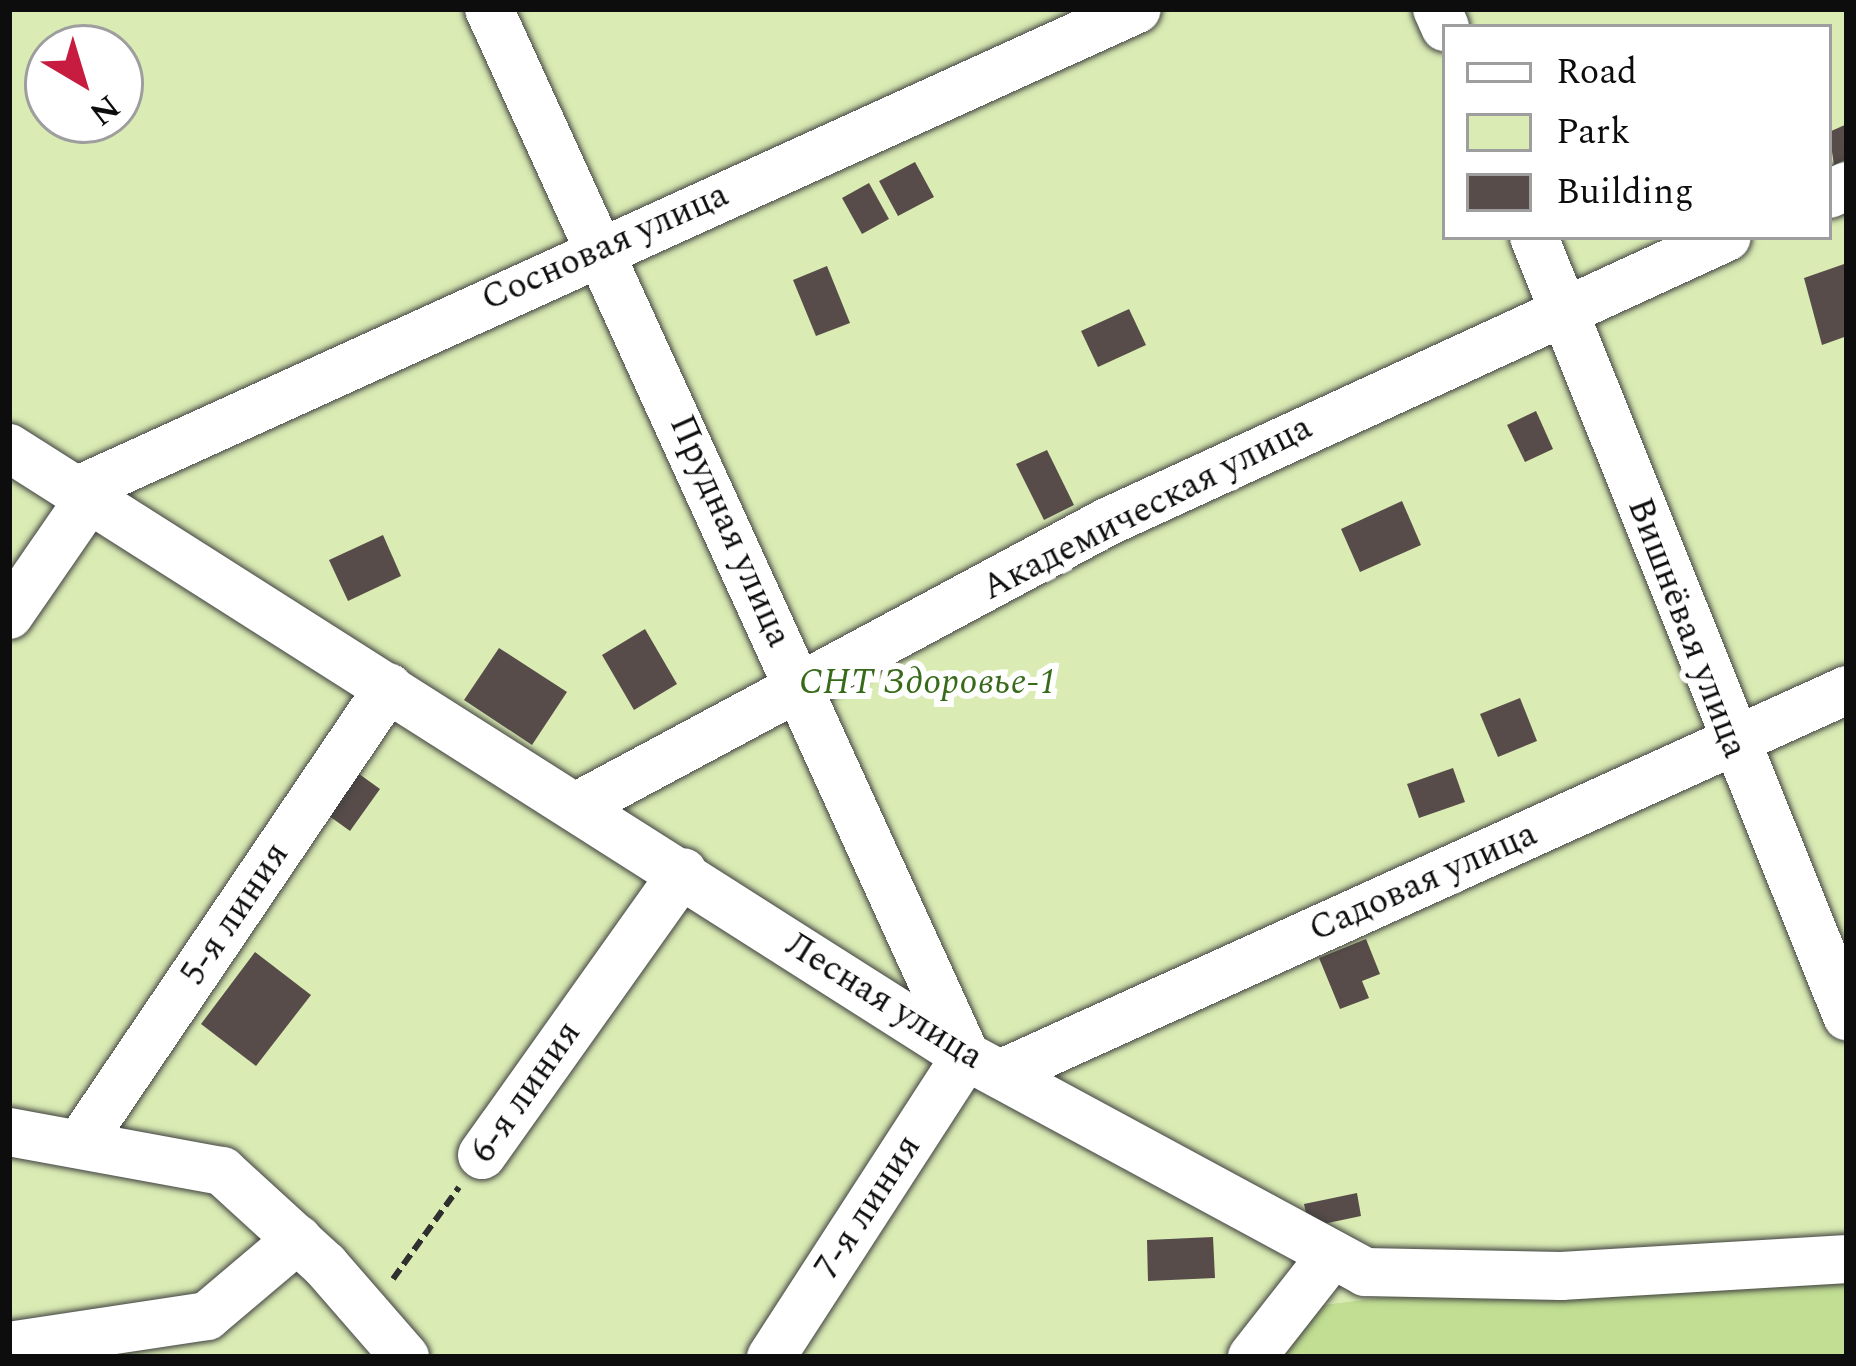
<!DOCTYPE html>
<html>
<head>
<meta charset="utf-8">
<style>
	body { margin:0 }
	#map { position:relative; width:1856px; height:1366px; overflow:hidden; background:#fff9ee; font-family:Spectral,serif }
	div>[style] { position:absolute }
	.green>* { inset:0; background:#daecb4 }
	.forest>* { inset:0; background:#c1de92 }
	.building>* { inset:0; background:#574c49 }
	.path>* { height:6px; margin-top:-3px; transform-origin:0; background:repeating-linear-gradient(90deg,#2f2f2f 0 12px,transparent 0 18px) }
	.roads { filter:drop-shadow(0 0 3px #404040) drop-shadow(0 0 3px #404040) }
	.minor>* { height:48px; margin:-24px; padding:0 24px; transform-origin:24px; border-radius:24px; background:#fff }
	span { translate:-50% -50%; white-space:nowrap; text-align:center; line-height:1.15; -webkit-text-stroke:12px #fff; paint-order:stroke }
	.street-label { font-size:36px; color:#0d0d0d }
	.park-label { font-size:36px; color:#376a19; font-style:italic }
	.frame { position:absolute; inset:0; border:12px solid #0d0d0d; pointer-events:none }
	.legend { position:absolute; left:1442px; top:24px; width:390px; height:216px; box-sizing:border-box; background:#fff; border:3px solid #9e9e9e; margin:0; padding:15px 21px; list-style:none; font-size:36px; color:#0d0d0d }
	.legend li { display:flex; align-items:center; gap:24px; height:60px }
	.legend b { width:60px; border:3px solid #9e9e9e }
	.north { position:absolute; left:24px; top:24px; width:120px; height:120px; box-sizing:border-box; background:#fff; border:3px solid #9e9e9e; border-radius:50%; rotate:142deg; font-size:33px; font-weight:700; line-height:48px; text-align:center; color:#0d0d0d }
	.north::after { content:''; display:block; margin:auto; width:42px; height:54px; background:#c71c3f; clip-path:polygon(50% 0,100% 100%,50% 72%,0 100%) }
</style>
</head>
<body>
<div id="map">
	<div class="green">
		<div style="clip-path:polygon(evenodd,9px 9px,1847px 9px,1847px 1260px,1561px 1276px,1296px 1308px,1247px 1357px,9px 1357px,9px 9px,1445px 27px,1829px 27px,1829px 237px,1445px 237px,1445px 27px,9px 9px,48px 48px,120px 48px,120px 120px,48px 120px,48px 48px)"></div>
	</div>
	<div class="forest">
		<div style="clip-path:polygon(1847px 1260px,1847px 1357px,1247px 1357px,1296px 1308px,1561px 1276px)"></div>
	</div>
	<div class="building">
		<div style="clip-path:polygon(1847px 124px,1847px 159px,1834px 165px,1829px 132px)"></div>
		<div style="clip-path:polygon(915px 162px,934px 197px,898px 216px,879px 181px)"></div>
		<div style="clip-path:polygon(869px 183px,889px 219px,862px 234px,842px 198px)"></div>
		<div style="clip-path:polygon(1847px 263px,1847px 336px,1822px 345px,1804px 278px)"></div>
		<div style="clip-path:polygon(827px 266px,850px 323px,816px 336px,793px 280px)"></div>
		<div style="clip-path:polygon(1129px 309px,1146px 345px,1098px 367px,1081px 331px)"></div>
		<div style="clip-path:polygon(1536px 411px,1553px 449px,1525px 462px,1507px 425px)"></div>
		<div style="clip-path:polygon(1047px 450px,1074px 505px,1044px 520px,1016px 464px)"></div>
		<div style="clip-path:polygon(1402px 501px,1421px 545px,1360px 572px,1341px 529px)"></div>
		<div style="clip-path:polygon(383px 535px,401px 576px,348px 601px,329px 560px)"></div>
		<div style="clip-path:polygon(645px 629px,677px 684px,634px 710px,602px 655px)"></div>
		<div style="clip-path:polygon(499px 648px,567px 692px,532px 745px,464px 700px)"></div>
		<div style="clip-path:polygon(1520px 698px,1537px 741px,1498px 757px,1480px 714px)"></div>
		<div style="clip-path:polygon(1453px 768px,1465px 802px,1419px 818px,1407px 784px)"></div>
		<div style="clip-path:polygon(355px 771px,380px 789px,350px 831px,325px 813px)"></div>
		<div style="clip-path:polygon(1366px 939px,1380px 974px,1362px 981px,1369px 998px,1340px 1009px,1319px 958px)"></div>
		<div style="clip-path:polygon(255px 952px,311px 995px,256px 1066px,201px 1024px)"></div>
		<div style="clip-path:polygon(1357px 1193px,1361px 1216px,1309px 1227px,1304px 1204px)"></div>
		<div style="clip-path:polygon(1213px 1237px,1215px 1278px,1148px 1281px,1147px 1240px)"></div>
	</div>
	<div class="path">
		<div style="left:393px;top:1279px;width:113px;rotate:-54.3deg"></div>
	</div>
	<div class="roads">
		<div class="minor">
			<div style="left:489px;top:9px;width:1151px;rotate:65.51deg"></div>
			<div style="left:966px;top:1056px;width:359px;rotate:122.9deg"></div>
			<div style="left:1437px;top:9px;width:20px;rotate:66deg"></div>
			<div style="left:1829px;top:194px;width:20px;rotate:-24deg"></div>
			<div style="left:1534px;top:237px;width:840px;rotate:68.11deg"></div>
			<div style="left:9px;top:448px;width:1134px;rotate:32.43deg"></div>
			<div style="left:966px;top:1056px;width:454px;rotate:28.4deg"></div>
			<div style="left:1365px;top:1272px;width:196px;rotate:1.2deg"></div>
			<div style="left:1561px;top:1276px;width:287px;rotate:-3.4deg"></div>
			<div style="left:76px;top:491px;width:1165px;rotate:-24.43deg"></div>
			<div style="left:9px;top:615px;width:141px;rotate:-55.4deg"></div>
			<div style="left:579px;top:805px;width:599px;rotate:-28.19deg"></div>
			<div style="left:1107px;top:522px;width:682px;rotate:-24.69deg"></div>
			<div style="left:1000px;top:1074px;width:930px;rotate:-24.39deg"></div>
			<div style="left:9px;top:1132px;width:217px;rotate:10.4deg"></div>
			<div style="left:222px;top:1171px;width:139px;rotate:42.4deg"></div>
			<div style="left:325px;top:1265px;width:122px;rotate:49deg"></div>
			<div style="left:81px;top:1142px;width:549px;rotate:-55.91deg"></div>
			<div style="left:482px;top:1155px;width:347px;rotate:-54.6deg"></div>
			<div style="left:9px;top:1346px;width:200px;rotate:-8.6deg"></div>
			<div style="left:207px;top:1316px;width:119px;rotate:-40.2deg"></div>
			<div style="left:1252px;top:1357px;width:130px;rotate:-51.9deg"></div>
		</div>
	</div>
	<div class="street-label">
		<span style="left:605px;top:247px;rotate:-24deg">Сосновая улица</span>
		<span style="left:1147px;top:508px;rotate:-27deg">Академическая улица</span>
		<span style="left:730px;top:531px;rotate:66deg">Прудная улица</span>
		<span style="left:1687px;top:628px;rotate:69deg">Вишнёвая улица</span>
		<span style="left:1423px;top:882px;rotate:-24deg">Садовая улица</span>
		<span style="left:235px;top:914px;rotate:-56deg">5-я линия</span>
		<span style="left:884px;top:1001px;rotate:32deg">Лесная улица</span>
		<span style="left:526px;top:1092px;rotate:-55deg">6-я линия</span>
		<span style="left:868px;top:1207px;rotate:-57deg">7-я линия</span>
	</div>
	<div class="park-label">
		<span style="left:928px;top:683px">СНТ Здоровье-1</span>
	</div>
	<div class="frame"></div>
	<ul class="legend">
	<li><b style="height:15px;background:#fff"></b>Road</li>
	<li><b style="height:33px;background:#daecb4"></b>Park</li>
	<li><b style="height:33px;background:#574c49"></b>Building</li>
	</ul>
	<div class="north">N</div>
</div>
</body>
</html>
